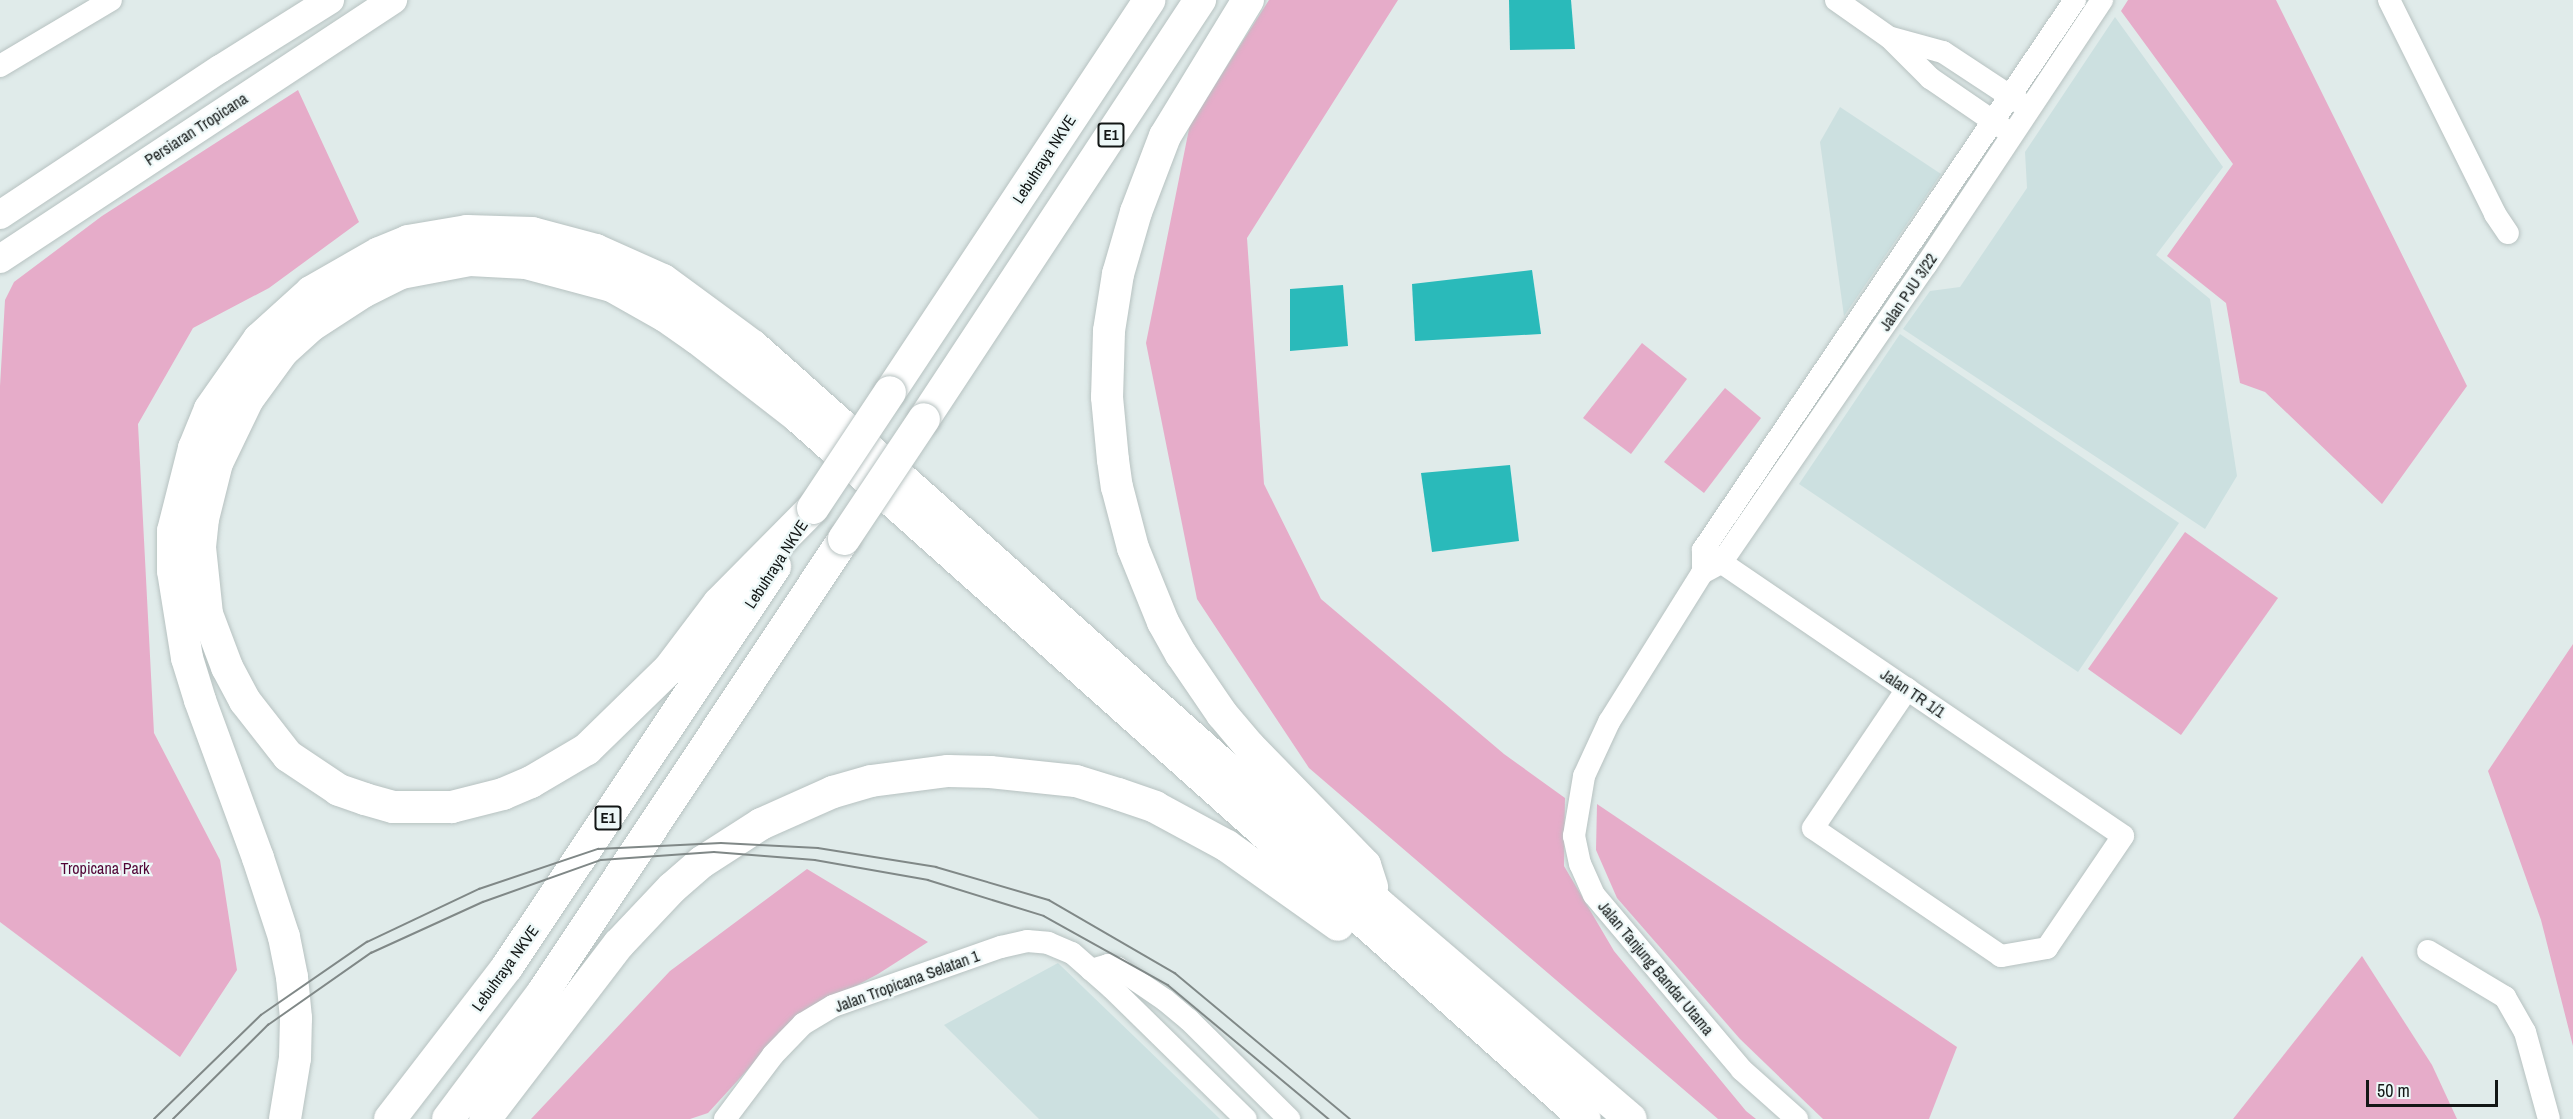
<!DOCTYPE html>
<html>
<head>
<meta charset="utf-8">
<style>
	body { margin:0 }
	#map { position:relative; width:2573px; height:1119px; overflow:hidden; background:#e0ebea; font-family:"Archivo Narrow",sans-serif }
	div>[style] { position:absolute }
	.built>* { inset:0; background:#cce0e0 }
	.green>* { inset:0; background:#e6acc9 }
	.water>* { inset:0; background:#2ababa }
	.roads { filter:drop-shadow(0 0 2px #b7c2c1) drop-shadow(0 0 2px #b7c2c1) }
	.minor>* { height:22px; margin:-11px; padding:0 11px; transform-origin:11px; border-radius:11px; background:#fff }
	.major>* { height:28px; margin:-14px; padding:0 14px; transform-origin:14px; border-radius:14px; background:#fff }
	.highway>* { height:32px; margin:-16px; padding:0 16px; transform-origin:16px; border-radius:16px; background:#fff }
	.tram>* { height:1.5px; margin:-0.75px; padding:0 0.75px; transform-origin:0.75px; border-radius:0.75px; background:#808887 }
	.bridges { filter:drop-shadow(0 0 2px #b7c2c1) drop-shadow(0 0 2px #b7c2c1) }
	.highway-bridge>* { height:32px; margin:-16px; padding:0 16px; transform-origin:16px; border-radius:16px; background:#fff }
	span { translate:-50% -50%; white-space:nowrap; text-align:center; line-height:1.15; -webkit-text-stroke:4.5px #edf8f8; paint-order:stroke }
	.shield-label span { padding:2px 4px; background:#edf8f8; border:2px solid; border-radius:4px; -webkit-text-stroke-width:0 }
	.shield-label { font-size:15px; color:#131716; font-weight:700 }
	.street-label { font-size:16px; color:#131716 }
	.park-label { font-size:16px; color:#510536 }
	.scale { position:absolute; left:2366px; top:1080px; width:132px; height:27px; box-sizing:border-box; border:3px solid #131716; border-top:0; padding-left:8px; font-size:18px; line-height:21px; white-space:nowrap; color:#131716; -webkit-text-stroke:4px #edf8f8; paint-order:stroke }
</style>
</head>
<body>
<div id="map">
	<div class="built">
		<div style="clip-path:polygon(2115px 17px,2223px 167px,2156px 255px,2210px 299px,2237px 476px,2205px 529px,1903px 329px,1930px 291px,1960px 287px,2027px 188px,2025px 152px)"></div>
		<div style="clip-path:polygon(1840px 107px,1941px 174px,1844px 316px,1820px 142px)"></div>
		<div style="clip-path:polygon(1900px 334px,2179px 523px,2078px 672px,1799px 484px)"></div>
		<div style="clip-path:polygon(1058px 963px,1220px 1119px,1039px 1119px,944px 1025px)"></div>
	</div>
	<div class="green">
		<div style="clip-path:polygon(1269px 0,1398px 0,1247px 238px,1264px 484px,1321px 599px,1504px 754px,1565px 798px,1564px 866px,1614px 951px,1746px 1111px,1756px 1119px,1718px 1119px,1309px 768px,1197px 599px,1146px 343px,1190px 124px)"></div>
		<div style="clip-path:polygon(2128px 0,2276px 0,2467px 386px,2382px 504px,2265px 392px,2240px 383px,2226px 303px,2167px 256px,2233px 164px,2121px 11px)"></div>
		<div style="clip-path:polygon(298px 90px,359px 222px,269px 288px,193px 328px,138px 424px,154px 733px,220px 860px,237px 970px,180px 1057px,0 922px,0 386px,5px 300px,14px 282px,102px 216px)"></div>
		<div style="clip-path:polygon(1642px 343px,1687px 379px,1631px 454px,1583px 418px)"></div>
		<div style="clip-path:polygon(1725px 388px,1761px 418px,1704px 493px,1664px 462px)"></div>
		<div style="clip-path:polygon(2185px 532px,2278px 598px,2181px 735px,2088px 669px)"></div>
		<div style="clip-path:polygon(2573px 644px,2573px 1046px,2541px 920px,2488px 771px)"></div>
		<div style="clip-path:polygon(1597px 804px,1957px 1047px,1929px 1119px,1823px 1119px,1740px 1039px,1617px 898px,1596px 850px)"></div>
		<div style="clip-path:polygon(807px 869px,928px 942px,878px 974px,794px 1019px,708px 1113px,690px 1119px,531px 1119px,670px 971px)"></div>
		<div style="clip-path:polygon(2362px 956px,2432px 1065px,2457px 1119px,2233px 1119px)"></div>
	</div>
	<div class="water">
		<div style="clip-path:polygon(1509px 0,1571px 0,1575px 49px,1510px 50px)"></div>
		<div style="clip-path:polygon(1532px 270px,1541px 334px,1415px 341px,1412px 284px)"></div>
		<div style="clip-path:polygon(1343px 285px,1348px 346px,1290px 351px,1290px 289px)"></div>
		<div style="clip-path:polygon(1510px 465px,1519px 541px,1432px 552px,1421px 473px)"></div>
	</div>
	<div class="roads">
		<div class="minor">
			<div style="left:1836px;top:0;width:66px;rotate:35.1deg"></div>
			<div style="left:1890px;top:38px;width:57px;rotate:45deg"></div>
			<div style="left:1930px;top:78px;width:88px;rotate:34.4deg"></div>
			<div style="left:2389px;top:0;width:239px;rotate:63.6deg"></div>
			<div style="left:2495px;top:214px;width:23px;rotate:56deg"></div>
			<div style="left:1892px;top:38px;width:53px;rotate:15.4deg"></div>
			<div style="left:1943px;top:52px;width:95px;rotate:33.4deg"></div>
			<div style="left:0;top:66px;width:129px;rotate:-30.7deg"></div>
			<div style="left:1703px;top:550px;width:247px;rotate:34.3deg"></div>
			<div style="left:1907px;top:689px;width:261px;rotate:34.2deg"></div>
			<div style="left:2123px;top:836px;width:135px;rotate:124.2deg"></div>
			<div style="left:2047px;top:948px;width:47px;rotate:170.1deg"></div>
			<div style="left:2001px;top:956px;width:227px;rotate:-145.8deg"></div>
			<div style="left:1813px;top:828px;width:168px;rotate:-55.9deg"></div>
			<div style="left:1703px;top:566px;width:16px;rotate:-90deg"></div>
			<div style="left:1703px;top:550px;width:664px;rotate:-55.93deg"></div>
			<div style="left:2428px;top:951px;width:90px;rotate:30.9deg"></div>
			<div style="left:2505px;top:997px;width:40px;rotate:60.3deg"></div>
			<div style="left:2525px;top:1032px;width:90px;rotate:74.6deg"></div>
			<div style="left:1091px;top:970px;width:18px;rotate:-16deg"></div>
			<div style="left:1108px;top:965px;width:10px;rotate:17deg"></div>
			<div style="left:1118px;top:968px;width:57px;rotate:34.2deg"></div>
			<div style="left:1165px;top:1000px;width:31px;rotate:40deg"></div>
			<div style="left:1189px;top:1020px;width:141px;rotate:44.7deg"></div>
			<div style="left:725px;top:1119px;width:80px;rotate:-53.1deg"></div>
			<div style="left:773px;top:1055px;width:43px;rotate:-45.9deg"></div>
			<div style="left:803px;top:1024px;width:35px;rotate:-31deg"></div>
			<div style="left:833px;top:1006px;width:178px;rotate:-19.4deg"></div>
			<div style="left:1001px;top:947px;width:27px;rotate:-13deg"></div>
			<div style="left:1027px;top:941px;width:21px;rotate:5deg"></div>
			<div style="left:1048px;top:943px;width:26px;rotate:23deg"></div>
			<div style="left:1072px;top:953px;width:53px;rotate:41.2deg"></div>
			<div style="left:1112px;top:988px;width:187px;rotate:44.4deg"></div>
			<div style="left:1797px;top:1119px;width:74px;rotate:-138.3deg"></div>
			<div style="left:1742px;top:1070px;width:229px;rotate:-130.2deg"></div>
			<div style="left:1594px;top:895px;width:34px;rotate:-114deg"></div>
			<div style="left:1580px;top:864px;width:29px;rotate:-102deg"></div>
			<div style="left:1574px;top:836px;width:61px;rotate:-80.5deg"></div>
			<div style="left:1584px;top:776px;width:60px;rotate:-65.2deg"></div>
			<div style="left:1609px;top:722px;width:176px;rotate:-58deg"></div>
			<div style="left:1702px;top:573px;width:21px;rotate:-28deg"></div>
			<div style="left:1721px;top:563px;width:362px;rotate:-55.5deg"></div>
			<div style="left:1926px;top:265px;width:318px;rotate:-56.4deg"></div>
		</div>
		<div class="major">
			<div style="left:0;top:215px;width:264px;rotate:-33.6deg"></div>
			<div style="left:220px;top:69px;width:130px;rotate:-32.1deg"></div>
			<div style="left:0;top:259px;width:471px;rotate:-33.4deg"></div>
		</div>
		<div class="highway">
			<div style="left:1248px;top:0;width:159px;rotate:121.4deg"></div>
			<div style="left:1165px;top:136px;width:81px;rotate:110.9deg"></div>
			<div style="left:1136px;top:212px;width:65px;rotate:106.2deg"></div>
			<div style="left:1118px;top:274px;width:58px;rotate:99deg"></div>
			<div style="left:1109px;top:331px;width:66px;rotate:91.7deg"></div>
			<div style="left:1107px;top:397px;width:63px;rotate:84.6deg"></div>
			<div style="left:1113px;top:460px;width:27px;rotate:82deg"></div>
			<div style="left:1117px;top:487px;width:63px;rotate:75.3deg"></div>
			<div style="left:1133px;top:548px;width:80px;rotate:67.9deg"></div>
			<div style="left:1163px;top:622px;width:37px;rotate:61deg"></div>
			<div style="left:1181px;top:654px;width:73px;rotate:55.7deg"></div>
			<div style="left:1222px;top:714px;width:42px;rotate:49.8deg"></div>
			<div style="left:1249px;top:746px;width:166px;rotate:45.7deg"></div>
			<div style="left:1365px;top:865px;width:23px;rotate:72deg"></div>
			<div style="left:890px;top:392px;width:470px;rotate:-56.5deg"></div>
			<div style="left:924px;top:419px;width:502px;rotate:-56.63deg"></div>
			<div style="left:813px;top:508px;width:134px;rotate:134.7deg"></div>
			<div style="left:719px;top:603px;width:83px;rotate:127.1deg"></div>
			<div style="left:669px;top:669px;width:115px;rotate:135.7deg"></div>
			<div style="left:587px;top:749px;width:65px;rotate:149.5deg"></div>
			<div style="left:531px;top:782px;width:30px;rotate:157deg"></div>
			<div style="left:503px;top:794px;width:53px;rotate:165.7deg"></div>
			<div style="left:452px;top:807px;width:59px;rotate:180deg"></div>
			<div style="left:393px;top:807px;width:29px;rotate:-164deg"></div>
			<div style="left:365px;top:799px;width:28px;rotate:-161deg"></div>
			<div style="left:339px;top:790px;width:61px;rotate:-146.3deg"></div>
			<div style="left:288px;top:756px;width:70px;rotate:-128deg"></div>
			<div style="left:245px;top:701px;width:38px;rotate:-118deg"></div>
			<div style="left:227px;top:667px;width:57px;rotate:-110.7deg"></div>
			<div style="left:207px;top:614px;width:67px;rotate:-96deg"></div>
			<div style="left:200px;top:547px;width:28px;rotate:-84deg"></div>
			<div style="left:203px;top:519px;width:58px;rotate:-76deg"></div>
			<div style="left:217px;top:463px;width:71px;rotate:-64.2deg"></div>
			<div style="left:248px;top:399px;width:59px;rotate:-53.9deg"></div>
			<div style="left:283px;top:351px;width:39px;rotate:-42deg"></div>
			<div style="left:312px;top:325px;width:61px;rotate:-32.9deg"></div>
			<div style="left:363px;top:292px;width:42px;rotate:-26.6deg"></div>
			<div style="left:401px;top:273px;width:70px;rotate:-10.7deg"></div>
			<div style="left:470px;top:260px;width:56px;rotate:3.1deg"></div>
			<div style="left:526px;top:263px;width:89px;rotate:15deg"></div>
			<div style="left:612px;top:286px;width:61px;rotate:29.5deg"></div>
			<div style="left:665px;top:316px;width:40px;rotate:34.9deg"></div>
			<div style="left:698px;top:339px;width:124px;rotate:37.8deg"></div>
			<div style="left:796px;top:415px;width:1057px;rotate:41.74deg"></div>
			<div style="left:285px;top:1119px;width:62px;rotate:-80.7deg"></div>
			<div style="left:295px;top:1058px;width:40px;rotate:-88.6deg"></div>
			<div style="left:296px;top:1018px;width:41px;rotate:-95.6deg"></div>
			<div style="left:292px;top:977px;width:41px;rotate:-101.3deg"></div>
			<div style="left:284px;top:937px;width:83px;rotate:-108.2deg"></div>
			<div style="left:258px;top:858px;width:168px;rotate:-110.2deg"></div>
			<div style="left:200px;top:700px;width:44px;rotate:-107.2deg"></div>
			<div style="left:187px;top:658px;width:88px;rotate:-99.1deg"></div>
			<div style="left:173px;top:571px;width:40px;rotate:-90deg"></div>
			<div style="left:173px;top:531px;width:86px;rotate:-75.8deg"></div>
			<div style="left:194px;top:448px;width:42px;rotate:-67.7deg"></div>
			<div style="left:210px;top:409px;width:85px;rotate:-55deg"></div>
			<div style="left:259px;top:339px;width:70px;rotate:-42.1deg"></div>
			<div style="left:311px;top:292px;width:78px;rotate:-29.8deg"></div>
			<div style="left:379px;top:253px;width:31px;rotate:-22deg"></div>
			<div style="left:408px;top:241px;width:60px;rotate:-9.6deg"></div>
			<div style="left:467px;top:231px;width:65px;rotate:1.8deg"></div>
			<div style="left:532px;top:233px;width:66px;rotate:14.9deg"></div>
			<div style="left:596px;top:250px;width:73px;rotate:24.1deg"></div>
			<div style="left:663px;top:280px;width:112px;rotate:36.3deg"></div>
			<div style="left:753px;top:346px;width:839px;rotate:41.71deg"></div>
			<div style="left:1379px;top:904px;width:331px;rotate:40.5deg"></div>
			<div style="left:390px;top:1119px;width:192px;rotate:-52.4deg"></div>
			<div style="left:507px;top:967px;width:482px;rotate:-56.2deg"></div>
			<div style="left:448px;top:1119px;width:159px;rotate:-53.2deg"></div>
			<div style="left:543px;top:992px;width:544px;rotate:-56.4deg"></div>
			<div style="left:485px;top:1119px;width:220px;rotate:-52.6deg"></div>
			<div style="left:619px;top:944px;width:77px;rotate:-46.6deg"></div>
			<div style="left:672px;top:888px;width:40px;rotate:-41deg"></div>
			<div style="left:702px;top:862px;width:70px;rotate:-32.8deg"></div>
			<div style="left:761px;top:824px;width:79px;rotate:-24deg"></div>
			<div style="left:833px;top:792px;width:40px;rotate:-16deg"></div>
			<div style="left:871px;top:781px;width:78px;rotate:-7.4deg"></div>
			<div style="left:948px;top:771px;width:42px;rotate:1.4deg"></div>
			<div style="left:990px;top:772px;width:86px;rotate:6deg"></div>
			<div style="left:1076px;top:781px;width:44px;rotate:17.2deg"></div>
			<div style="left:1118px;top:794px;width:39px;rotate:19deg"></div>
			<div style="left:1155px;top:807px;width:82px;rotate:28.4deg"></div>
			<div style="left:1227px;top:846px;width:136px;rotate:35.4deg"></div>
		</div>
	</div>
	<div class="tram">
		<div style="left:154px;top:1119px;width:149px;rotate:-44.2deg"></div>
		<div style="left:261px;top:1015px;width:129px;rotate:-34.6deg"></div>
		<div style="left:367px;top:942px;width:124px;rotate:-25.3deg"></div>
		<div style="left:479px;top:889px;width:126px;rotate:-18.6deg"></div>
		<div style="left:598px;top:849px;width:123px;rotate:-2.8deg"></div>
		<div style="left:721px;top:843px;width:97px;rotate:3deg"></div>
		<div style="left:818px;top:848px;width:120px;rotate:9.1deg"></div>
		<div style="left:936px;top:867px;width:118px;rotate:16.3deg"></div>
		<div style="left:1049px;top:900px;width:146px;rotate:30.1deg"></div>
		<div style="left:1175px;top:973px;width:228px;rotate:39.8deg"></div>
		<div style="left:173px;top:1119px;width:134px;rotate:-44.7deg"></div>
		<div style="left:268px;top:1025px;width:126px;rotate:-35deg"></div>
		<div style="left:371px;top:953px;width:123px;rotate:-24.5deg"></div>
		<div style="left:483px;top:902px;width:125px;rotate:-19.6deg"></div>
		<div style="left:601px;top:860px;width:113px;rotate:-4deg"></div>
		<div style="left:714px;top:852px;width:101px;rotate:4.5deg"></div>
		<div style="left:815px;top:860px;width:115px;rotate:10deg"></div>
		<div style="left:928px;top:880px;width:121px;rotate:17.2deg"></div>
		<div style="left:1044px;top:916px;width:142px;rotate:29.1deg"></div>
		<div style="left:1168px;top:985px;width:209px;rotate:39.8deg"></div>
	</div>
	<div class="bridges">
		<div class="highway-bridge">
			<div style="left:813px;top:508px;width:139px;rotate:-56.4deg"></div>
			<div style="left:844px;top:539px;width:144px;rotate:-56.3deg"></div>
		</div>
	</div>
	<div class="shield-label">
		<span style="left:1111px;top:135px">E1</span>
		<span style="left:608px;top:818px">E1</span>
	</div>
	<div class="street-label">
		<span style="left:196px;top:129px;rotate:-33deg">Persiaran Tropicana</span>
		<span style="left:1044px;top:159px;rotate:-57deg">Lebuhraya NKVE</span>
		<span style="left:1908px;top:292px;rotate:-56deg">Jalan PJU 3/22</span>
		<span style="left:776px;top:564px;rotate:-57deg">Lebuhraya NKVE</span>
		<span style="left:1913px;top:693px;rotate:34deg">Jalan TR 1/1</span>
		<span style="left:505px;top:968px;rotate:-54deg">Lebuhraya NKVE</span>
		<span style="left:1656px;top:968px;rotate:50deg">Jalan Tanjung Bandar Utama</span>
		<span style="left:907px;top:981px;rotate:-20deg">Jalan Tropicana Selatan 1</span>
	</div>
	<div class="park-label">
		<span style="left:105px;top:868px">Tropicana Park</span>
	</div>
	<div class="scale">50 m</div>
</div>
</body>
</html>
